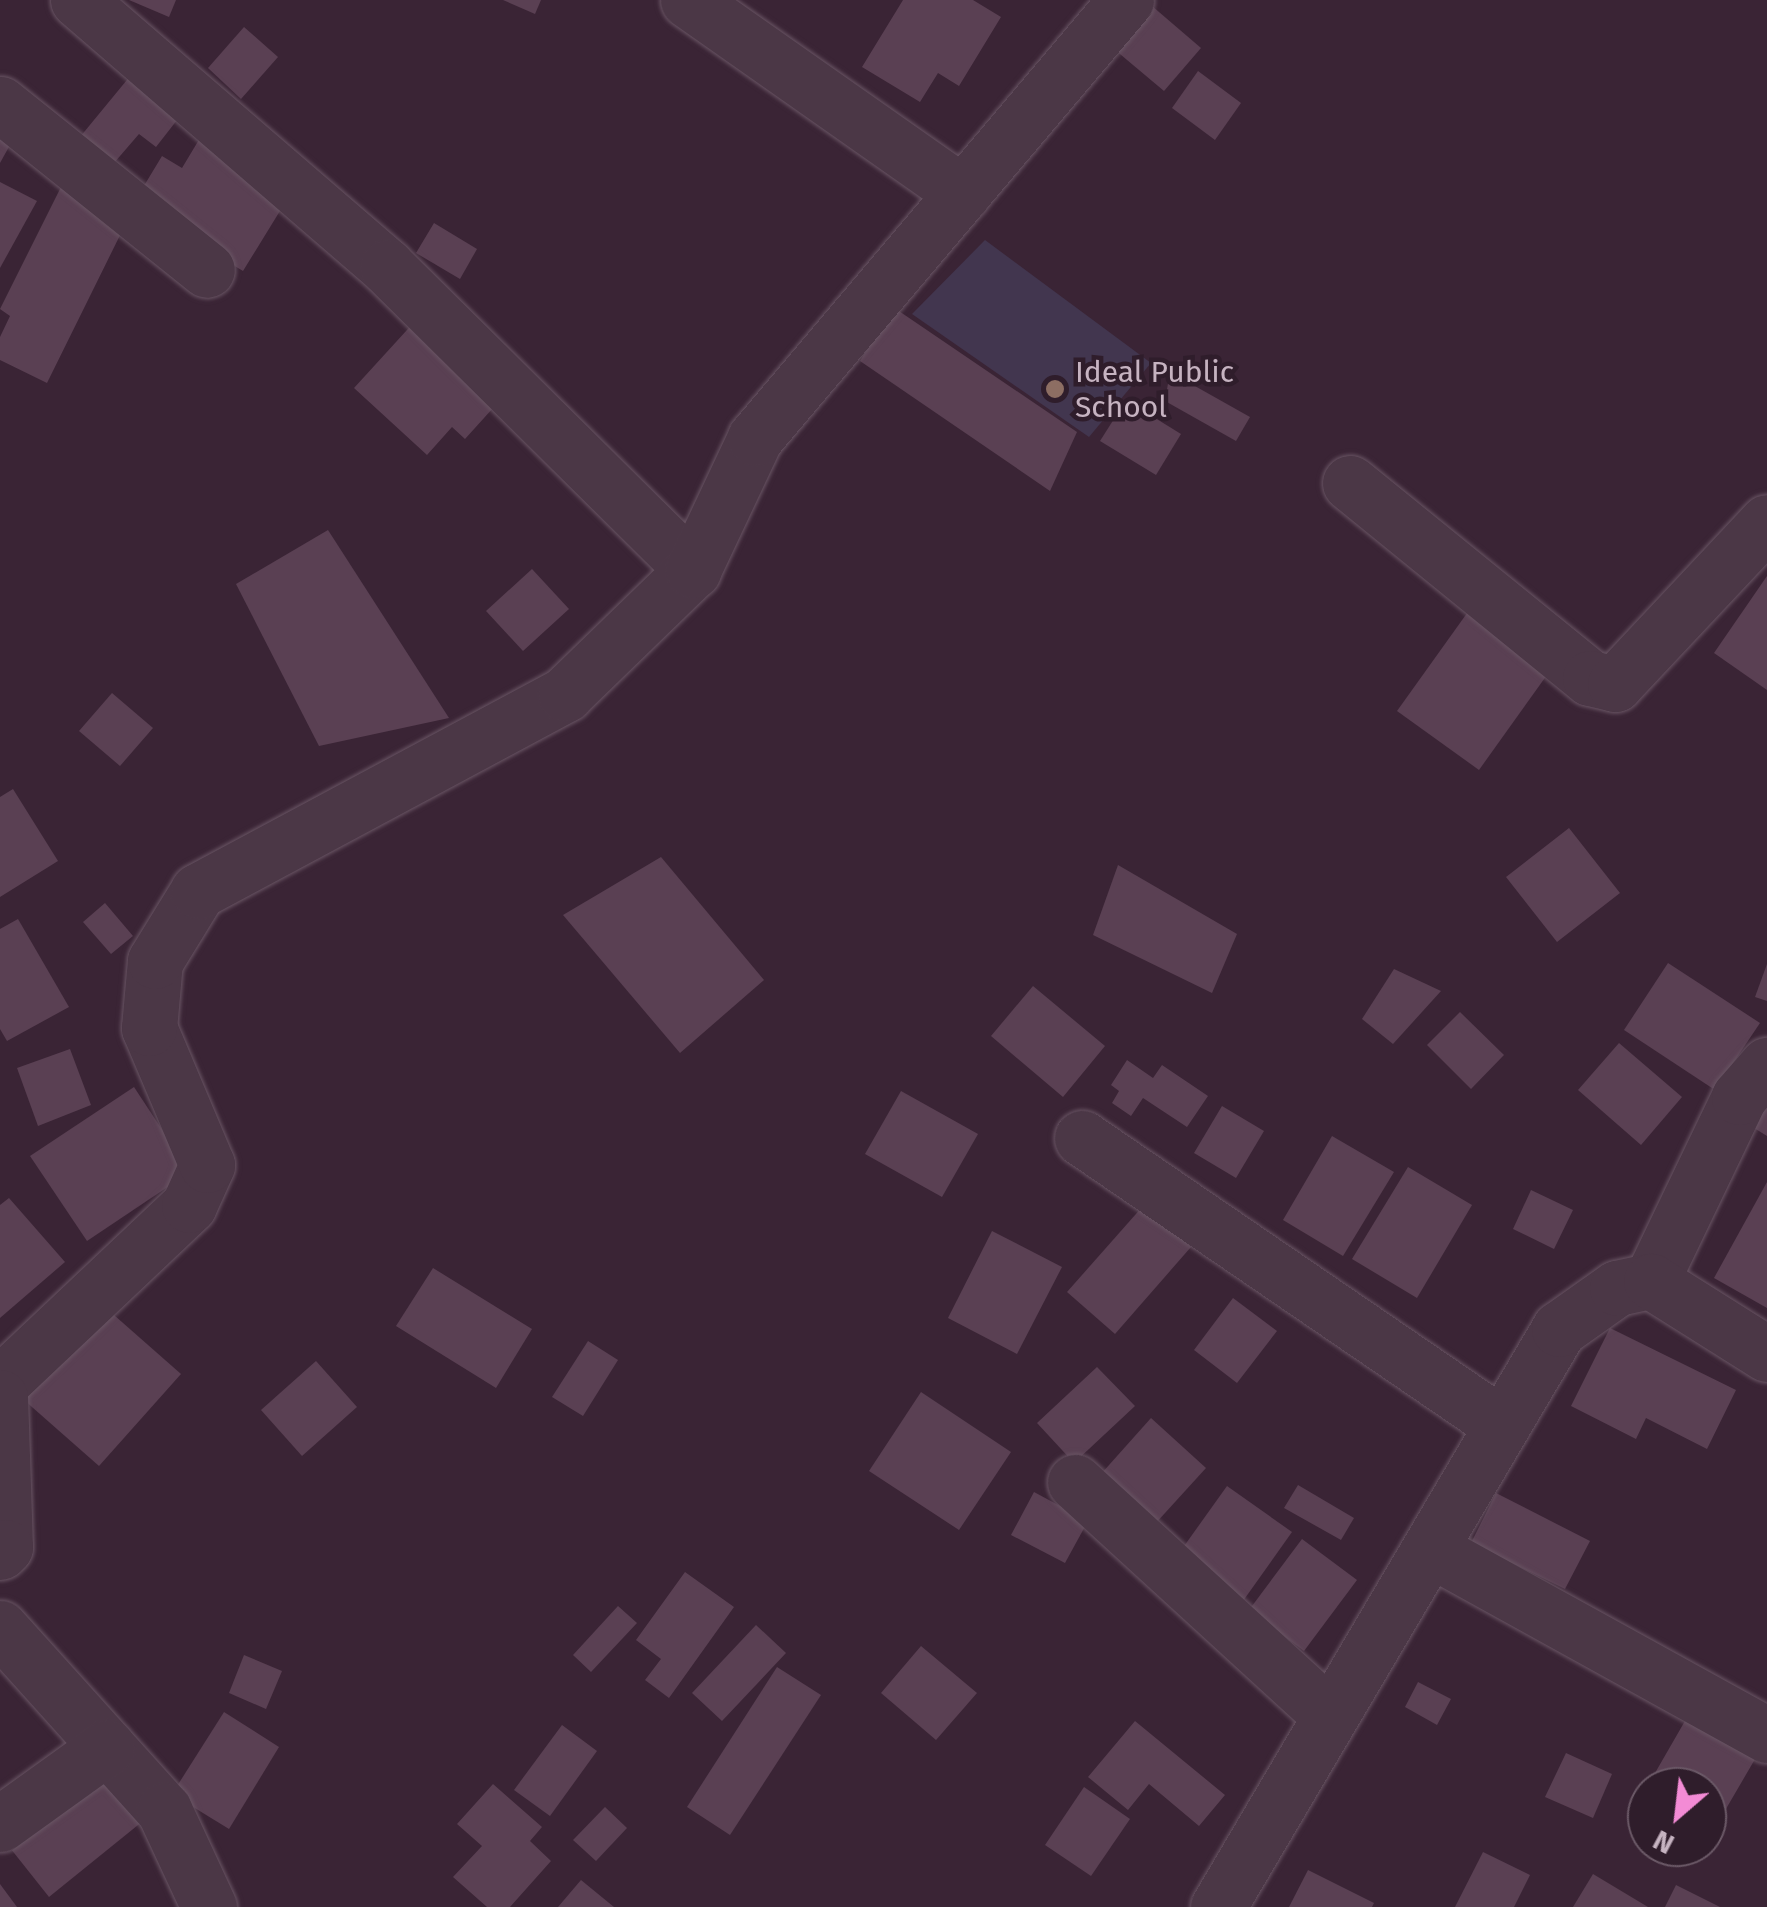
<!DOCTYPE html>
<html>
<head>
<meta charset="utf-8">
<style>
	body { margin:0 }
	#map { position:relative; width:1767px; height:1907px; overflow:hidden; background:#3a2435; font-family:"Fira Sans",sans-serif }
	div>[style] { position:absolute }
	.green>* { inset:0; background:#42364f }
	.building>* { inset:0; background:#5a4053 }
	.roads { filter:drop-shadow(0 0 2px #695564) drop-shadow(0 0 2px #695564) }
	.minor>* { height:55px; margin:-27.5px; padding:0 27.5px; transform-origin:27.5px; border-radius:27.5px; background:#4b3746 }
	.dots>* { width:28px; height:28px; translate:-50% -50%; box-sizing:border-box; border:5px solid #2f1d2b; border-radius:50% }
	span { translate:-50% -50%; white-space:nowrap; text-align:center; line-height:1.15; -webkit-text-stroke:9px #2f1d2b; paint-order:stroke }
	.poi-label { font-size:30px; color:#c6b3c1 }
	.left { translate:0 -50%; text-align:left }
	.north { position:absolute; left:1627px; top:1767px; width:100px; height:100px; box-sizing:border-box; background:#2f1d2b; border:2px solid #6b5967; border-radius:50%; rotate:208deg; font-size:28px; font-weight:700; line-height:40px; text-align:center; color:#c6b3c1 }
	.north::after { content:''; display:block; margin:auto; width:35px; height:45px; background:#f38bd5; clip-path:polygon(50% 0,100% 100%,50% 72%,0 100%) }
</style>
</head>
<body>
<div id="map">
	<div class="green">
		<div style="clip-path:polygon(985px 240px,1151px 363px,1089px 437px,912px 314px)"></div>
	</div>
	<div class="building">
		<div style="clip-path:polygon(129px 0,176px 0,169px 17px)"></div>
		<div style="clip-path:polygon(503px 0,541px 0,535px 14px)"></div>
		<div style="clip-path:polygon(903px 0,973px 0,1001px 17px,959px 86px,938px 73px,920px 102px,862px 67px)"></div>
		<div style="clip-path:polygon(1145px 0,1201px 48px,1164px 91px,1108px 44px)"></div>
		<div style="clip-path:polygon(244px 27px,278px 57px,241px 99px,208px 68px)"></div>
		<div style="clip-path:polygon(1198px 71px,1241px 103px,1215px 140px,1172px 108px)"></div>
		<div style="clip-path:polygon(131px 75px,181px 115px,156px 147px,139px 134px,114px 163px,80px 137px)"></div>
		<div style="clip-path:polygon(0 127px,15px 136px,0 163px)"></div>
		<div style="clip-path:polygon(200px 138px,291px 193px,243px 271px,133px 204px,162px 156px,182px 168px)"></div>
		<div style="clip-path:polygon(65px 179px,132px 211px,47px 383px,0 360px,0 337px,10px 316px,0 309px)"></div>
		<div style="clip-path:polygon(0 182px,37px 201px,0 268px)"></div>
		<div style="clip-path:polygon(434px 223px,477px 249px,460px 279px,416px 253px)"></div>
		<div style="clip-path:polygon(893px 307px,1077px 432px,1050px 491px,860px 361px)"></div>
		<div style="clip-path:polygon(417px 319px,503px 397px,465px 439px,452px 427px,427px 455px,354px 388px)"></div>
		<div style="clip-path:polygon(1170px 372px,1250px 417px,1236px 441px,1165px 401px)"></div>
		<div style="clip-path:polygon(1126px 400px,1181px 434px,1156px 475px,1100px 441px)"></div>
		<div style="clip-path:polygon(328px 530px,449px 718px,319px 746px,236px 584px)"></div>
		<div style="clip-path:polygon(532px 569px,569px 609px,523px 651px,486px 611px)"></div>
		<div style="clip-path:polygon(1767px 576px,1767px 690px,1714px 653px)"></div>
		<div style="clip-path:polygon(1475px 602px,1557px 661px,1479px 770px,1397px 711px)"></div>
		<div style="clip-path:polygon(112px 693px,153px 728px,120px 766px,79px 731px)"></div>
		<div style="clip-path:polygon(13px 789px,58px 861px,0 897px,0 797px)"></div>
		<div style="clip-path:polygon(1569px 828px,1620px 893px,1557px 942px,1506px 877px)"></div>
		<div style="clip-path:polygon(661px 857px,764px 980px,680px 1053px,563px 915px)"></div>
		<div style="clip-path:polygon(1118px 865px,1237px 934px,1212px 993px,1093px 935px)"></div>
		<div style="clip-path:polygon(105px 903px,133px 936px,111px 954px,83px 922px)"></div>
		<div style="clip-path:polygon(18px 919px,69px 1007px,7px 1041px,0 1029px,0 929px)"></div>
		<div style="clip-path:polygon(1668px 963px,1760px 1023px,1715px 1090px,1624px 1030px)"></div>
		<div style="clip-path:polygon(1767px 964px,1767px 1001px,1755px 997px)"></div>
		<div style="clip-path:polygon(1394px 969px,1441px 991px,1393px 1044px,1362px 1019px)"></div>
		<div style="clip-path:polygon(1033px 986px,1105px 1046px,1063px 1097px,991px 1036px)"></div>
		<div style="clip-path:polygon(1460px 1012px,1504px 1055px,1471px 1089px,1427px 1045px)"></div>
		<div style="clip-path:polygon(1619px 1043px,1682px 1097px,1641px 1145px,1578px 1090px)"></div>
		<div style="clip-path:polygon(70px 1049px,91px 1105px,38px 1126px,17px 1068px)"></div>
		<div style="clip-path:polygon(1127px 1060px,1153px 1078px,1162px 1065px,1208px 1096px,1187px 1127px,1143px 1098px,1131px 1116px,1112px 1103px,1119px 1091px,1111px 1085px)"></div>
		<div style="clip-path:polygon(134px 1087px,190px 1172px,87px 1241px,30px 1156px)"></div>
		<div style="clip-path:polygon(1767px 1089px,1767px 1136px,1746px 1123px)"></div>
		<div style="clip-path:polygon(901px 1091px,978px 1134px,942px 1197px,865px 1154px)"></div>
		<div style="clip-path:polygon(1222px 1106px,1264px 1131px,1236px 1178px,1194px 1153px)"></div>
		<div style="clip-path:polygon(1332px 1136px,1394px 1172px,1343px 1256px,1283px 1220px)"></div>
		<div style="clip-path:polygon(1408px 1167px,1472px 1205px,1417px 1298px,1352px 1259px)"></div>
		<div style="clip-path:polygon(1767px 1182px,1767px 1308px,1714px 1278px)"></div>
		<div style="clip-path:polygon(1531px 1190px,1573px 1210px,1554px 1249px,1513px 1229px)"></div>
		<div style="clip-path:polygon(9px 1198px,65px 1262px,0 1318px,0 1205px)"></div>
		<div style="clip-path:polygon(1143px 1206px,1191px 1247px,1115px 1334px,1067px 1292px)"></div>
		<div style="clip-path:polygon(992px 1231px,1062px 1267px,1017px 1354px,948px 1318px)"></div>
		<div style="clip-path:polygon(433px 1268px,532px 1329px,496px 1388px,396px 1326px)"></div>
		<div style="clip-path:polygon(1233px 1298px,1277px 1331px,1237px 1383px,1194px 1350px)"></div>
		<div style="clip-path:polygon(106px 1308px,181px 1374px,99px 1466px,24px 1400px)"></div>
		<div style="clip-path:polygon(1610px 1328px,1736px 1390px,1707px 1449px,1646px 1418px,1636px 1439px,1571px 1406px)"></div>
		<div style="clip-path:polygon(588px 1341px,618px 1360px,583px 1416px,552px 1397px)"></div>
		<div style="clip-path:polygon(316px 1361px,357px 1407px,302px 1456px,261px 1410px)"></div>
		<div style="clip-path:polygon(1097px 1367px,1135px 1406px,1074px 1463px,1037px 1423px)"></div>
		<div style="clip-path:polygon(921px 1392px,1011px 1452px,959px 1530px,869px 1471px)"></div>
		<div style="clip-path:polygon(1151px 1418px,1206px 1468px,1155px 1524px,1101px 1474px)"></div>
		<div style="clip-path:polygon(1298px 1485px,1354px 1518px,1341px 1540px,1284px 1508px)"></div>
		<div style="clip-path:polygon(1227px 1486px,1292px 1532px,1243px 1601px,1177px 1556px)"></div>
		<div style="clip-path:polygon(1034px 1492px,1088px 1521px,1065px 1563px,1011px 1535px)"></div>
		<div style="clip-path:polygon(1496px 1493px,1590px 1541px,1565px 1589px,1471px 1543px)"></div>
		<div style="clip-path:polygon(1302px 1539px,1357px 1580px,1304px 1651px,1249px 1610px)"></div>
		<div style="clip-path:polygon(685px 1572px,734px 1607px,669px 1698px,645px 1680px,661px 1659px,636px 1640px)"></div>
		<div style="clip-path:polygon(618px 1606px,637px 1623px,591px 1672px,573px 1655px)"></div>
		<div style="clip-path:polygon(756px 1625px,786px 1653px,722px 1721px,692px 1693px)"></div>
		<div style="clip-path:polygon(921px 1646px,977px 1693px,936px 1740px,881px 1693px)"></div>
		<div style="clip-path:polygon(244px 1655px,282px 1671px,266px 1709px,229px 1693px)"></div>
		<div style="clip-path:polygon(777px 1667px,821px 1695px,730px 1835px,687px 1807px)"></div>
		<div style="clip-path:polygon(1418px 1682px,1451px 1699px,1437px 1725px,1405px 1707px)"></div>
		<div style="clip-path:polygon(224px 1712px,279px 1747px,229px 1829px,172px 1794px)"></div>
		<div style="clip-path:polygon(1689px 1714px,1758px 1754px,1723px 1814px,1707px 1804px,1707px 1787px,1678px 1787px,1655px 1773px)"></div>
		<div style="clip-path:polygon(1135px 1721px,1225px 1795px,1199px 1826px,1149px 1784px,1128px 1810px,1088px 1777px)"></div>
		<div style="clip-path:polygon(562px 1725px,597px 1751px,550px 1816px,514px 1790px)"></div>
		<div style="clip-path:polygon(1566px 1753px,1612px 1774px,1593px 1818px,1545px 1797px)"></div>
		<div style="clip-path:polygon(97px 1764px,143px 1821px,49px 1897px,3px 1839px)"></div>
		<div style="clip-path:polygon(493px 1784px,542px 1827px,530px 1841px,551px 1861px,510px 1907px,487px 1907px,453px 1877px,482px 1846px,457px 1824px)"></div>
		<div style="clip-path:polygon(1084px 1787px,1130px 1819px,1091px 1876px,1045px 1845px)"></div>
		<div style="clip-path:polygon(605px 1807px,627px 1828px,596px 1861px,573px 1840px)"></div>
		<div style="clip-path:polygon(1483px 1852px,1530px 1875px,1514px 1907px,1455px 1907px)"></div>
		<div style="clip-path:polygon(1308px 1870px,1374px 1903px,1372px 1907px,1289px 1907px)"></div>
		<div style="clip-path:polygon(1593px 1874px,1648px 1907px,1573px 1907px)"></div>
		<div style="clip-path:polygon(581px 1880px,614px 1907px,558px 1907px)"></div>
		<div style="clip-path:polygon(0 1884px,17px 1907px,0 1907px)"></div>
		<div style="clip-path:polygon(1676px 1885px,1720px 1907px,1665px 1907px)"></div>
	</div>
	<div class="roads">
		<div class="minor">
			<div style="left:78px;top:0;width:408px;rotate:40.8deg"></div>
			<div style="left:387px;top:267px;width:431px;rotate:44.7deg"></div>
			<div style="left:688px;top:0;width:336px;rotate:35.1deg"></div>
			<div style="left:0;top:104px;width:265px;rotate:38.7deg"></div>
			<div style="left:1350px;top:483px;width:309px;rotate:39.1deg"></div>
			<div style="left:1590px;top:678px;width:26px;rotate:13deg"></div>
			<div style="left:1615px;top:684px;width:222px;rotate:-46.8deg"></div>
			<div style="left:1082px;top:1138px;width:509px;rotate:34.35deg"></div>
			<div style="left:1651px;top:1281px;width:204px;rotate:-64.4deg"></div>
			<div style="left:1739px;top:1097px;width:43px;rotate:-48.8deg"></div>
			<div style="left:0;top:1384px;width:260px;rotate:-43.4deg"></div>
			<div style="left:189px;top:1205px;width:44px;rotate:-65.8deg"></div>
			<div style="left:207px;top:1165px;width:149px;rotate:-112.9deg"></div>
			<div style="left:149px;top:1028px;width:67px;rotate:-84.9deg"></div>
			<div style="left:155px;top:961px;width:82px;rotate:-58.4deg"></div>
			<div style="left:198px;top:891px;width:417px;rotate:-28.2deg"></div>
			<div style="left:565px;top:694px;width:178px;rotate:-44.1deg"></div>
			<div style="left:693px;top:570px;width:146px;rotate:-64.8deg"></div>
			<div style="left:755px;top:438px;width:574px;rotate:-49.73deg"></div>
			<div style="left:0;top:1397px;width:150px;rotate:88.1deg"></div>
			<div style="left:5px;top:1547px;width:7px;rotate:135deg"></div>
			<div style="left:1075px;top:1482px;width:346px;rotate:42.5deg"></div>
			<div style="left:1430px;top:1549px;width:385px;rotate:28.9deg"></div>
			<div style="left:0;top:1628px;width:245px;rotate:48deg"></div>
			<div style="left:164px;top:1810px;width:107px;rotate:65.1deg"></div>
			<div style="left:0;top:1824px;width:132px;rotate:-35.7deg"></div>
			<div style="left:1218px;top:1907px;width:671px;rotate:-59.46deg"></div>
			<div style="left:1559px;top:1329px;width:71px;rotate:-35.3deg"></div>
			<div style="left:1617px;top:1288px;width:35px;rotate:-12deg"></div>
			<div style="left:1651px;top:1281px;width:137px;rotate:32.2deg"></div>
		</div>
	</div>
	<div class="dots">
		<div style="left:1055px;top:389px;background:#8d6e63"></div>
	</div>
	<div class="poi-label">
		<span class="left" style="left:1075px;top:389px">Ideal Public<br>School</span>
	</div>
	<div class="north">N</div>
</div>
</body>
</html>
